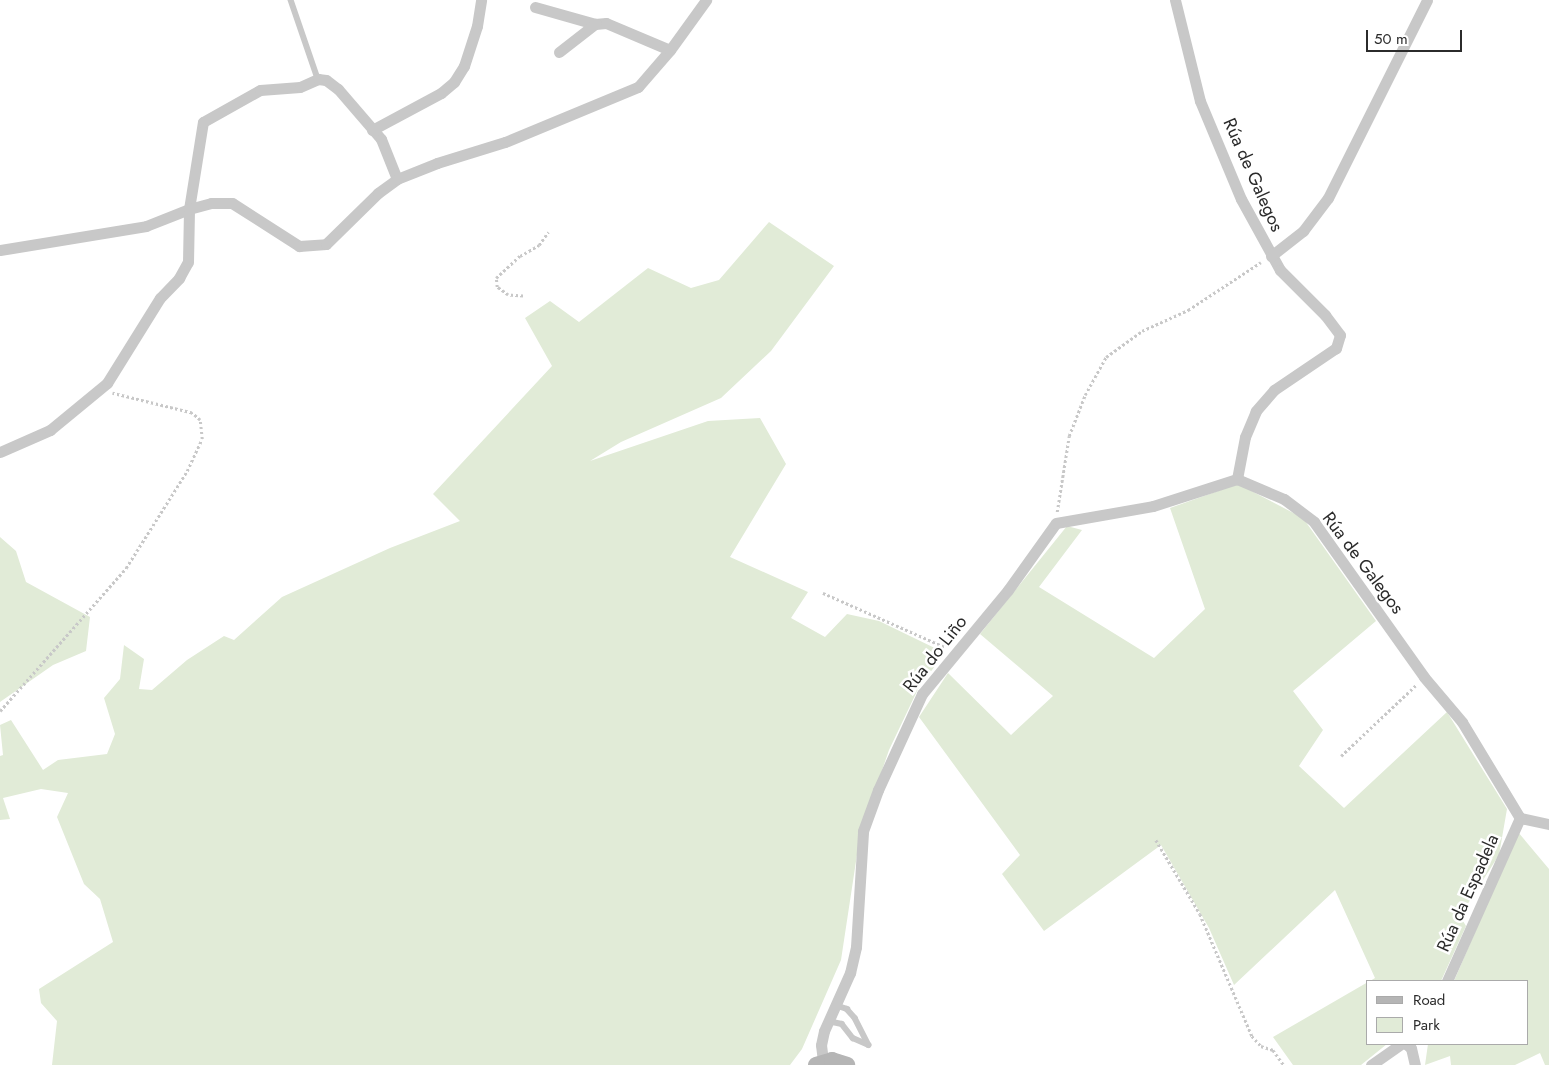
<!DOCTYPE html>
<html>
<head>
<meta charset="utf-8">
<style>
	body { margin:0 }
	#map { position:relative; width:1549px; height:1065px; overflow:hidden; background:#fff; font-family:Jost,sans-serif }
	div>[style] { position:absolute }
	.green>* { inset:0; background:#e1ebd7 }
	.path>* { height:2.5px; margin-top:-1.25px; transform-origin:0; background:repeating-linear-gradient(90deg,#c8c8c8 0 2.5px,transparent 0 5px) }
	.lane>* { height:5.5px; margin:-2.75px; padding:0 2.75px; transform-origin:2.75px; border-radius:2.75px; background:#c8c8c8 }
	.street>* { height:11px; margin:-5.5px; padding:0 5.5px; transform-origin:5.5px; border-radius:5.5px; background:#c8c8c8 }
	.secondary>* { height:16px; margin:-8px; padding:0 8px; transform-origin:8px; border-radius:8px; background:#b5b5b5 }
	span { translate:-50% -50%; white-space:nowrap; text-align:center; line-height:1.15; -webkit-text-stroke:5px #fff; paint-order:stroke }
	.street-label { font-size:18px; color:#2b2b2b }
	.legend { position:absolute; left:1366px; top:980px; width:162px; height:65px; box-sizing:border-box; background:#fff; border:1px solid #aaa; margin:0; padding:6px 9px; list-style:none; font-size:15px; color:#2b2b2b }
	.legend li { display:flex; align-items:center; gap:10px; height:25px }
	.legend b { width:25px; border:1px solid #aaa }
	.scale { position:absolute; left:1366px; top:30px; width:96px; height:22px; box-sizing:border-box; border:2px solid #2b2b2b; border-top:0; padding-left:6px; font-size:15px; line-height:18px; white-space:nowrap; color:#2b2b2b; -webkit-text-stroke:4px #fff; paint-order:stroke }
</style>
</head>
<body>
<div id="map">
	<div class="green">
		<div style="clip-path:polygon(769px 222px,834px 266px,771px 351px,721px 398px,621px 442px,590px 461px,708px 421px,760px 418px,786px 464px,730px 557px,808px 592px,791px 618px,825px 637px,847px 614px,879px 621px,945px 653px,919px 687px,889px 750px,860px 835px,841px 960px,802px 1049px,790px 1065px,52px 1065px,57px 1021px,41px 1003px,39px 989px,113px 942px,100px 899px,84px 884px,57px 817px,68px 793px,41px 789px,3px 798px,10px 819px,0 820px,0 756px,3px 755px,0 725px,11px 720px,43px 770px,58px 760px,107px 754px,115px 734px,104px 698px,120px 679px,124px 645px,144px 659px,139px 689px,152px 690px,187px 660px,224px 636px,234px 640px,282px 597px,390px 548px,460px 521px,433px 494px,552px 366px,525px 318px,550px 301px,579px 322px,648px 268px,691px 288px,719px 280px)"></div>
		<div style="clip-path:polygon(1238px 484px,1303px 518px,1376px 621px,1293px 691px,1323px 730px,1299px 766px,1344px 808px,1447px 712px,1507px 809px,1499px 855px,1460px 916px,1466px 926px,1441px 981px,1370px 981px,1375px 978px,1335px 890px,1234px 985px,1209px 928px,1161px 845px,1044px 931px,1002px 874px,1020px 855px,919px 717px,948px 673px,1011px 735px,1053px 696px,980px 634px,1067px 526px,1082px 530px,1039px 587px,1154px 658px,1205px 609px,1170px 508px)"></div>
		<div style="clip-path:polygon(0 537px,16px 551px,26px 582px,90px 617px,86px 651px,53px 665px,0 702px)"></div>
		<div style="clip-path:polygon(1518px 832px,1549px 869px,1549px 1065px,1545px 1065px,1540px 1053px,1515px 1065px,1451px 1065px,1450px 1056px,1425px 1065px,1428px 1044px,1528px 1044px,1528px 981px,1454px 981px)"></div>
		<div style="clip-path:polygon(1368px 982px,1368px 1044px,1387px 1044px,1361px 1065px,1293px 1065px,1273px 1037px)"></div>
	</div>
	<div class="path">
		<div style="left:523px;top:296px;width:15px;rotate:-176deg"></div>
		<div style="left:508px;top:295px;width:14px;rotate:-144deg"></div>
		<div style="left:497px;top:287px;width:9px;rotate:-96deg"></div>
		<div style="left:496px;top:278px;width:33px;rotate:-43deg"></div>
		<div style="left:520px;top:256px;width:22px;rotate:-30deg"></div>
		<div style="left:539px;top:245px;width:16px;rotate:-55deg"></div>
		<div style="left:1057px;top:512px;width:77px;rotate:-81deg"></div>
		<div style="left:1069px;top:436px;width:44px;rotate:-68.7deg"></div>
		<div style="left:1085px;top:395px;width:43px;rotate:-61.1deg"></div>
		<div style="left:1106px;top:357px;width:44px;rotate:-35.8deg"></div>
		<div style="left:1142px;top:331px;width:51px;rotate:-24.5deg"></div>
		<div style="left:1188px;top:310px;width:87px;rotate:-33.3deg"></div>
		<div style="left:823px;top:593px;width:133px;rotate:23.9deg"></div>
		<div style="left:0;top:711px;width:191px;rotate:-48.6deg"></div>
		<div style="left:126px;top:568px;width:115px;rotate:-57.8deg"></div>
		<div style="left:187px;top:471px;width:35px;rotate:-65deg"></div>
		<div style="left:202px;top:439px;width:19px;rotate:-96deg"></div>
		<div style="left:200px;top:420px;width:11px;rotate:-139deg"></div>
		<div style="left:192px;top:413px;width:82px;rotate:-166deg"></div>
		<div style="left:1341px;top:756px;width:103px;rotate:-43.4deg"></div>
		<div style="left:1156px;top:840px;width:86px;rotate:59.3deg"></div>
		<div style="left:1200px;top:914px;width:133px;rotate:66.9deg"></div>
		<div style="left:1252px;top:1036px;width:13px;rotate:48deg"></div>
		<div style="left:1261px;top:1046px;width:13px;rotate:18deg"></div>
		<div style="left:1273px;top:1050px;width:19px;rotate:54deg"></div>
	</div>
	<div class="lane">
		<div style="left:291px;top:0;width:83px;rotate:71.1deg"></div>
		<div style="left:835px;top:1005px;width:13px;rotate:18deg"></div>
		<div style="left:847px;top:1009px;width:12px;rotate:48deg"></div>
		<div style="left:855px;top:1018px;width:30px;rotate:63deg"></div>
		<div style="left:828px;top:1021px;width:14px;rotate:12deg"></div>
		<div style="left:842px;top:1024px;width:18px;rotate:52deg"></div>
		<div style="left:853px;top:1038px;width:17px;rotate:24deg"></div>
	</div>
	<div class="street">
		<div style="left:1175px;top:0;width:104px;rotate:76.1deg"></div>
		<div style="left:1200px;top:101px;width:106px;rotate:67.3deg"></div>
		<div style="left:1241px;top:199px;width:81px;rotate:61.2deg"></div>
		<div style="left:1280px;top:270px;width:64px;rotate:45deg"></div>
		<div style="left:1325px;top:315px;width:25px;rotate:53deg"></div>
		<div style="left:1340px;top:335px;width:14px;rotate:107deg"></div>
		<div style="left:1336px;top:348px;width:75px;rotate:145.9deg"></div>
		<div style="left:1274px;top:390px;width:28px;rotate:131deg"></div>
		<div style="left:1256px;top:411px;width:28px;rotate:113deg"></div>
		<div style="left:1245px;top:437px;width:43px;rotate:100.8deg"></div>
		<div style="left:535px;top:7px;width:62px;rotate:15.8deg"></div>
		<div style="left:595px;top:24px;width:11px;rotate:-5deg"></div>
		<div style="left:606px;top:23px;width:69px;rotate:22.9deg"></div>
		<div style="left:559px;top:52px;width:46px;rotate:-37.9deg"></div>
		<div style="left:372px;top:130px;width:78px;rotate:-28.2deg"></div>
		<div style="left:441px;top:93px;width:17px;rotate:-40deg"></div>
		<div style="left:454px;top:82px;width:19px;rotate:-58deg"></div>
		<div style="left:464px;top:66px;width:42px;rotate:-72deg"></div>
		<div style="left:477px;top:26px;width:26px;rotate:-81deg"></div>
		<div style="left:0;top:250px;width:148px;rotate:-9.3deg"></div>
		<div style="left:146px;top:226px;width:46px;rotate:-21.6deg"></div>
		<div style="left:189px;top:209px;width:88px;rotate:-80.9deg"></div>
		<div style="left:203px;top:122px;width:65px;rotate:-29.3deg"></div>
		<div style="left:260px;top:90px;width:40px;rotate:-4.3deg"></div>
		<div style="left:300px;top:87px;width:20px;rotate:-24deg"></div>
		<div style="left:318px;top:79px;width:8px;rotate:7deg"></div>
		<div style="left:326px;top:80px;width:15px;rotate:37deg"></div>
		<div style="left:338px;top:89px;width:66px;rotate:49.3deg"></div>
		<div style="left:381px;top:139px;width:43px;rotate:68.2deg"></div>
		<div style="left:1271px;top:256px;width:41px;rotate:-38deg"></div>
		<div style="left:1303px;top:231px;width:41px;rotate:-52.9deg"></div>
		<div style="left:1328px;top:198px;width:221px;rotate:-63.4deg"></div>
		<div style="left:0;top:452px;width:55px;rotate:-23.7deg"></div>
		<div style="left:50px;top:430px;width:74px;rotate:-39.5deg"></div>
		<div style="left:107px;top:383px;width:100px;rotate:-58.1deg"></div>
		<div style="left:160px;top:298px;width:28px;rotate:-46deg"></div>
		<div style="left:179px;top:278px;width:18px;rotate:-61deg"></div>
		<div style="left:188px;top:262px;width:53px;rotate:-88.9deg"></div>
		<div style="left:189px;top:209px;width:23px;rotate:-15deg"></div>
		<div style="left:211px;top:203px;width:21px"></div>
		<div style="left:232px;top:203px;width:80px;rotate:32.7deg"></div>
		<div style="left:299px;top:246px;width:27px;rotate:-4deg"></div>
		<div style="left:326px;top:244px;width:73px;rotate:-44.4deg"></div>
		<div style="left:378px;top:193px;width:24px;rotate:-36deg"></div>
		<div style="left:397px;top:179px;width:43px;rotate:-21.8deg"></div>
		<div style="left:437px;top:163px;width:71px;rotate:-17.2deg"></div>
		<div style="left:505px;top:142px;width:144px;rotate:-22.5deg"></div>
		<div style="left:638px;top:87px;width:49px;rotate:-49.1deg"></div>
		<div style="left:670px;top:50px;width:62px;rotate:-54.2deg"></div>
		<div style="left:1237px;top:479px;width:51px;rotate:23.1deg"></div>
		<div style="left:1284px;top:499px;width:38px;rotate:37deg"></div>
		<div style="left:1314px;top:522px;width:190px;rotate:54.6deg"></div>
		<div style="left:1424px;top:677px;width:59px;rotate:49.8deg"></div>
		<div style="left:1462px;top:722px;width:112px;rotate:58.9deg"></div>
		<div style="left:1520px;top:818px;width:30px;rotate:12deg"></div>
		<div style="left:1447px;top:981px;width:179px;rotate:-65.9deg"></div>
		<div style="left:1406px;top:1044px;width:6px;rotate:39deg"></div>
		<div style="left:1411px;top:1048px;width:17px;rotate:77deg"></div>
		<div style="left:823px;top:1061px;width:16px;rotate:-97deg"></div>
		<div style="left:821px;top:1045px;width:14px;rotate:-78deg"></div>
		<div style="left:824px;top:1031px;width:64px;rotate:-65.9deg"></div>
		<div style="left:850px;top:973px;width:27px;rotate:-77deg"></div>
		<div style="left:856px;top:947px;width:116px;rotate:-86.5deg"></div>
		<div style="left:863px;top:831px;width:44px;rotate:-69.9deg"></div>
		<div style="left:878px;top:790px;width:106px;rotate:-65.4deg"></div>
		<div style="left:922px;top:694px;width:135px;rotate:-50.4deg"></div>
		<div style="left:1008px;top:590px;width:82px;rotate:-54.4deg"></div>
		<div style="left:1056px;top:523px;width:98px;rotate:-9.9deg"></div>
		<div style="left:1153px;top:506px;width:88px;rotate:-17.8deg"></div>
		<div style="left:1371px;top:1065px;width:37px;rotate:-35deg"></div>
	</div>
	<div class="secondary">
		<div style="left:816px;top:1065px;width:17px;rotate:-17deg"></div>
		<div style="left:832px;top:1060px;width:16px;rotate:18deg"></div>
	</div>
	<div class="street-label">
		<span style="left:1253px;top:175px;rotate:66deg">Rúa de Galegos</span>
		<span style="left:1363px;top:563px;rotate:53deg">Rúa de Galegos</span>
		<span style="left:935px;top:654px;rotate:-52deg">Rúa do Liño</span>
		<span style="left:1468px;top:893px;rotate:-66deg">Rúa da Espadela</span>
	</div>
	<ul class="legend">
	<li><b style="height:6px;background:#b5b5b5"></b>Road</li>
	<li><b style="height:14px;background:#e1ebd7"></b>Park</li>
	</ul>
	<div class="scale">50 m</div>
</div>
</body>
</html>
